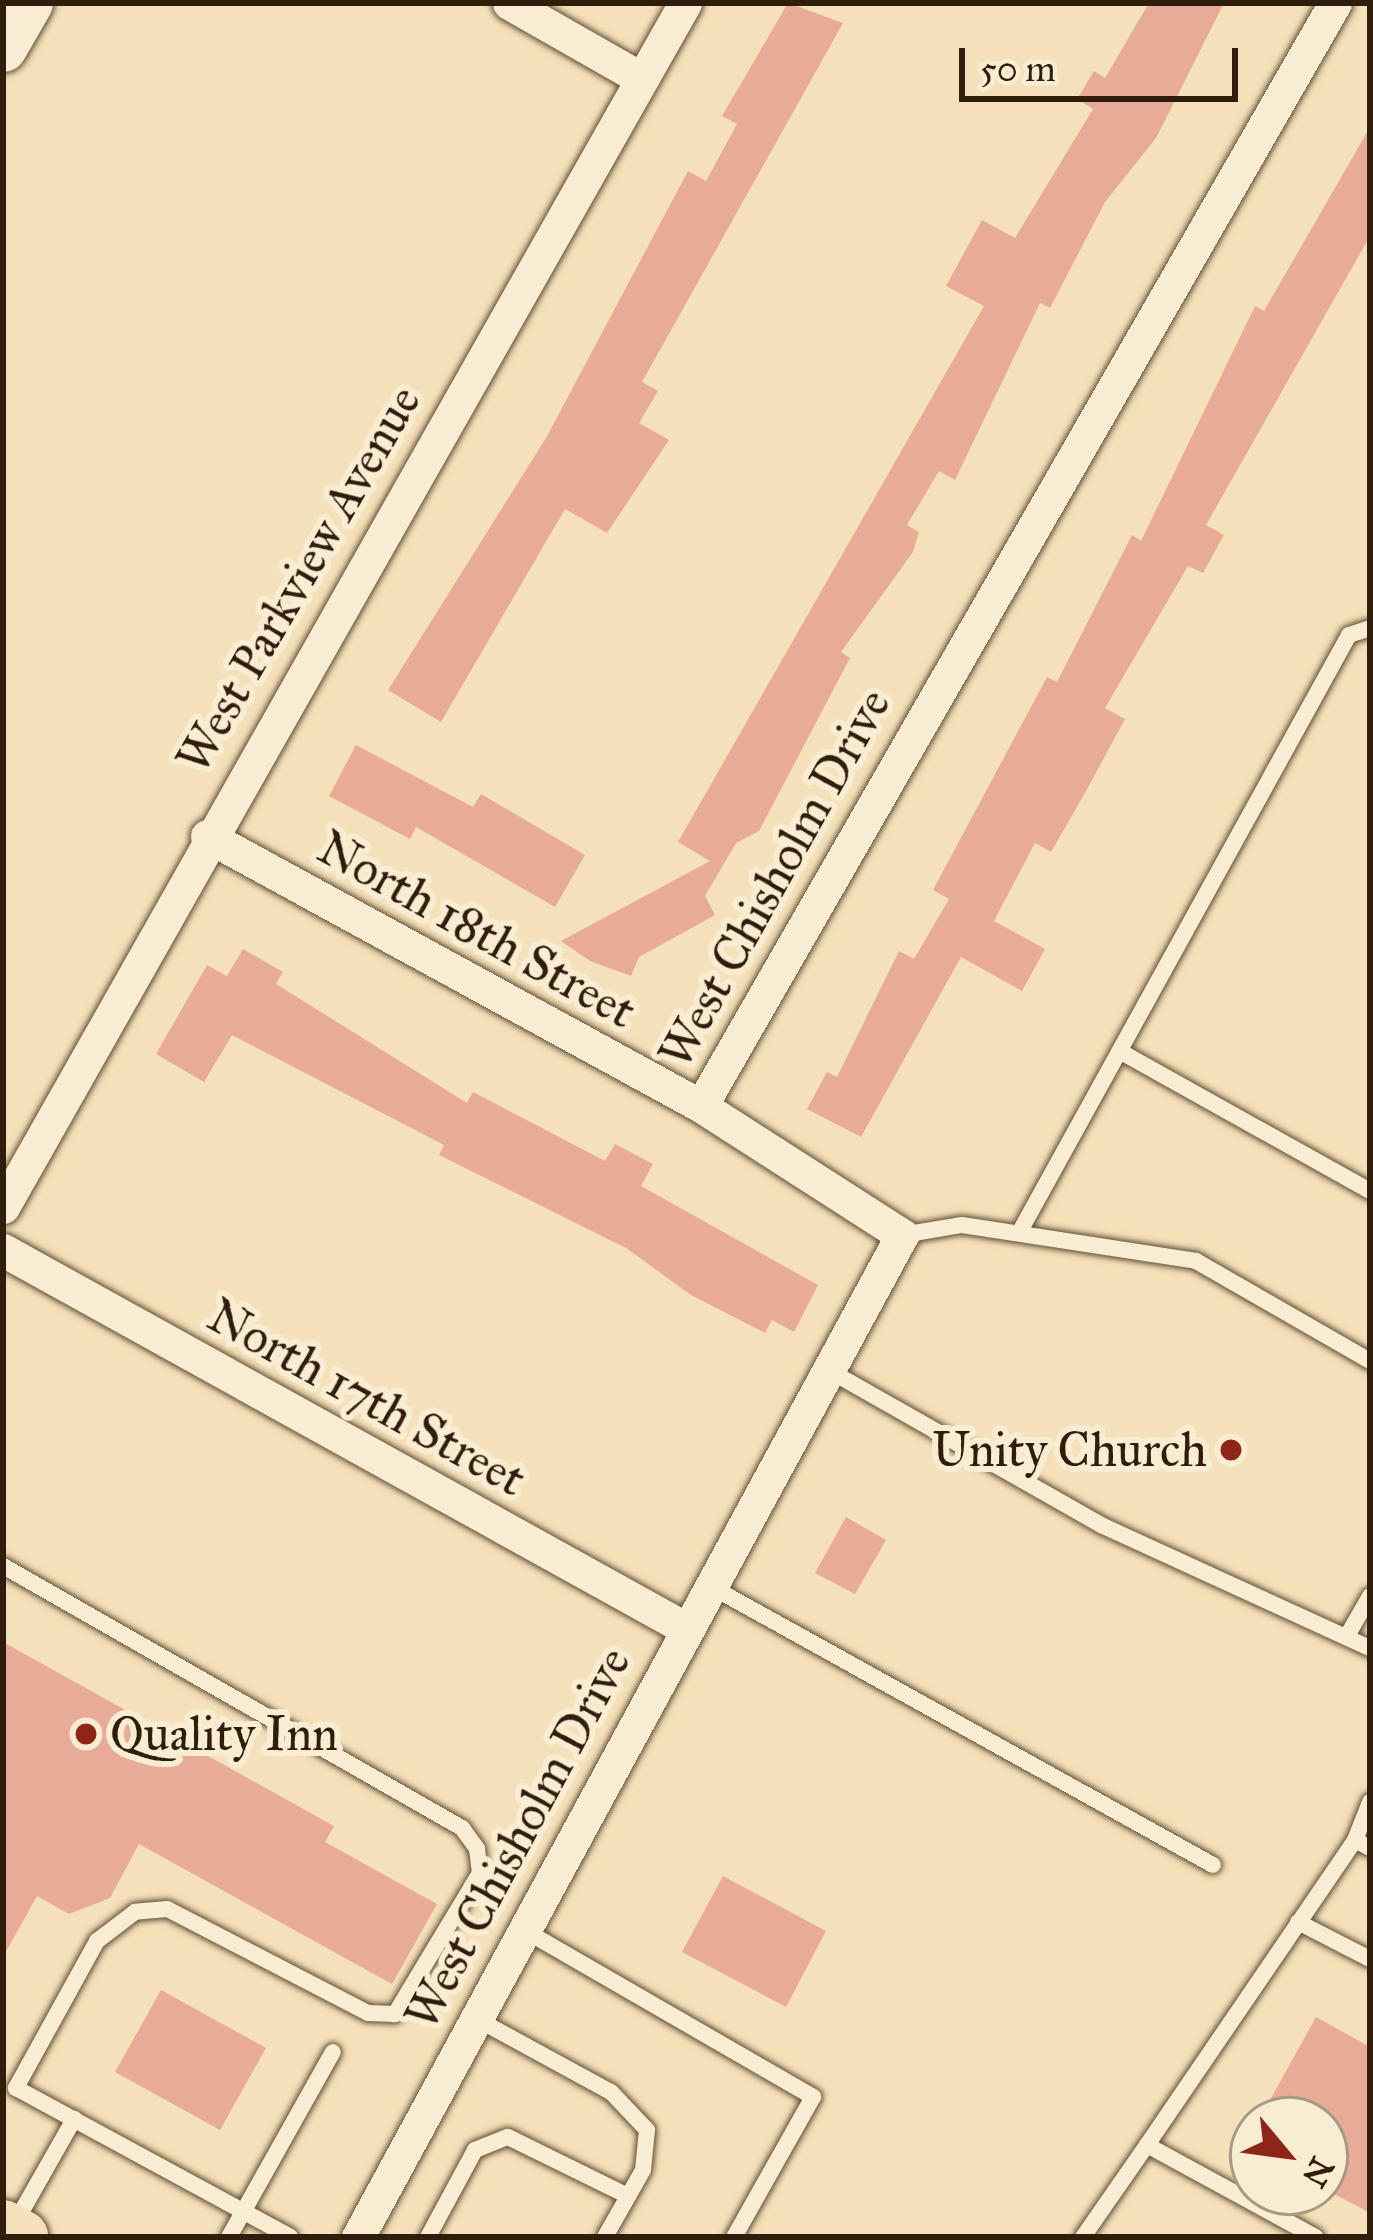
<!DOCTYPE html>
<html>
<head>
<meta charset="utf-8">
<style>
	body { margin:0 }
	#map { position:relative; width:1373px; height:2240px; overflow:hidden; background:#f5e1b9; font-family:"IM FELL Great Primer",serif }
	div>[style] { position:absolute }
	.building>* { inset:0; background:#e7ab97 }
	.roads { filter:drop-shadow(0 0 3px #624e37) drop-shadow(0 0 3px #624e37) }
	.lane>* { height:16px; margin:-8px; padding:0 8px; transform-origin:8px; border-radius:8px; background:#f8ecd2 }
	.street>* { height:33px; margin:-16.5px; padding:0 16.5px; transform-origin:16.5px; border-radius:16.5px; background:#f8ecd2 }
	.secondary>* { height:48px; margin:-24px; padding:0 24px; transform-origin:24px; border-radius:24px; background:#f8ecd2 }
	.primary>* { height:54px; margin:-27px; padding:0 27px; transform-origin:27px; border-radius:27px; background:#f5e1b9 }
	.dots>* { width:33px; height:33px; translate:-50% -50%; box-sizing:border-box; border:6px solid #f8ecd2; border-radius:50% }
	span { translate:-50% -50%; white-space:nowrap; text-align:center; line-height:1.15; -webkit-text-stroke:12px #f8ecd2; paint-order:stroke }
	.street-label { font-size:48px; color:#311d0c }
	.poi-label { font-size:48px; color:#311d0c }
	.right { translate:-100% -50%; text-align:right }
	.left { translate:0 -50%; text-align:left }
	.frame { position:absolute; inset:0; border:6px solid #311d0c; pointer-events:none }
	.north { position:absolute; left:1229px; top:2096px; width:120px; height:120px; box-sizing:border-box; background:#f8ecd2; border:3px solid #a89983; border-radius:50%; rotate:119deg; font-size:33px; font-weight:700; line-height:48px; text-align:center; color:#311d0c }
	.north::after { content:''; display:block; margin:auto; width:42px; height:54px; background:#8f2418; clip-path:polygon(50% 0,100% 100%,50% 72%,0 100%) }
	.scale { position:absolute; left:959px; top:48px; width:279px; height:54px; box-sizing:border-box; border:6px solid #311d0c; border-top:0; padding-left:15px; font-size:36px; line-height:42px; white-space:nowrap; color:#311d0c; -webkit-text-stroke:9px #f8ecd2; paint-order:stroke }
</style>
</head>
<body>
<div id="map">
	<div class="building">
		<div style="clip-path:polygon(788px 3px,843px 23px,642px 382px,658px 391px,639px 423px,669px 440px,607px 533px,565px 509px,441px 722px,388px 690px,546px 438px,688px 171px,706px 181px,737px 124px,722px 116px)"></div>
		<div style="clip-path:polygon(1149px 3px,1224px 3px,1156px 138px,1105px 202px,1050px 308px,1040px 303px,955px 480px,939px 471px,907px 525px,919px 532px,913px 552px,841px 652px,850px 658px,759px 831px,736px 843px,705px 896px,715px 915px,639px 957px,631px 976px,590px 961px,561px 941px,710px 861px,678px 842px,984px 306px,946px 286px,982px 220px,1015px 238px,1093px 109px,1077px 99px,1094px 71px,1105px 78px)"></div>
		<div style="clip-path:polygon(1370px 127px,1370px 236px,1206px 525px,1224px 535px,1203px 573px,1188px 566px,1105px 708px,1125px 719px,1085px 793px,1051px 852px,1035px 843px,994px 921px,1045px 949px,1022px 991px,961px 957px,861px 1137px,807px 1109px,827px 1072px,837px 1077px,899px 951px,914px 959px,949px 899px,933px 890px,1047px 677px,1057px 682px,1132px 535px,1141px 541px,1255px 306px,1264px 311px)"></div>
		<div style="clip-path:polygon(356px 745px,473px 807px,481px 794px,585px 855px,555px 907px,416px 827px,410px 839px,329px 796px)"></div>
		<div style="clip-path:polygon(243px 949px,283px 972px,276px 984px,467px 1103px,473px 1092px,605px 1161px,615px 1144px,653px 1164px,641px 1186px,818px 1285px,794px 1332px,772px 1320px,765px 1333px,691px 1295px,626px 1248px,439px 1155px,444px 1145px,232px 1035px,204px 1082px,156px 1054px,207px 965px,227px 976px)"></div>
		<div style="clip-path:polygon(846px 1517px,886px 1540px,855px 1594px,815px 1573px)"></div>
		<div style="clip-path:polygon(3px 1642px,334px 1826px,325px 1842px,437px 1904px,392px 1984px,139px 1844px,110px 1898px,69px 1914px,37px 1896px,3px 1957px)"></div>
		<div style="clip-path:polygon(723px 1876px,826px 1931px,786px 2007px,682px 1952px)"></div>
		<div style="clip-path:polygon(161px 1990px,266px 2048px,220px 2130px,115px 2072px)"></div>
		<div style="clip-path:polygon(1316px 2017px,1370px 2047px,1370px 2213px,1325px 2189px,1325px 2120px,1259px 2120px)"></div>
	</div>
	<div class="roads">
		<div class="lane">
			<div style="left:1123px;top:1053px;width:283px;rotate:29.2deg"></div>
			<div style="left:1019px;top:1233px;width:683px;rotate:-61.11deg"></div>
			<div style="left:1349px;top:635px;width:22px;rotate:-18deg"></div>
			<div style="left:902px;top:1235px;width:61px;rotate:-9.5deg"></div>
			<div style="left:962px;top:1225px;width:237px;rotate:8.7deg"></div>
			<div style="left:1196px;top:1261px;width:201px;rotate:29.9deg"></div>
			<div style="left:830px;top:1371px;width:312px;rotate:29.6deg"></div>
			<div style="left:1101px;top:1525px;width:296px;rotate:24.6deg"></div>
			<div style="left:3px;top:1566px;width:529px;rotate:29.72deg"></div>
			<div style="left:462px;top:1828px;width:26px;rotate:54deg"></div>
			<div style="left:477px;top:1849px;width:24px;rotate:83deg"></div>
			<div style="left:480px;top:1873px;width:165px;rotate:121.1deg"></div>
			<div style="left:395px;top:2014px;width:27px;rotate:-178deg"></div>
			<div style="left:368px;top:2013px;width:226px;rotate:-152.6deg"></div>
			<div style="left:167px;top:1909px;width:32px;rotate:175deg"></div>
			<div style="left:135px;top:1912px;width:48px;rotate:142.7deg"></div>
			<div style="left:97px;top:1941px;width:168px;rotate:118.9deg"></div>
			<div style="left:16px;top:2088px;width:312px;rotate:28.5deg"></div>
			<div style="left:710px;top:1586px;width:575px;rotate:29.02deg"></div>
			<div style="left:1347px;top:1636px;width:46px;rotate:-60.1deg"></div>
			<div style="left:1355px;top:1840px;width:41px;rotate:-68.5deg"></div>
			<div style="left:1298px;top:1922px;width:81px;rotate:27.2deg"></div>
			<div style="left:524px;top:1930px;width:334px;rotate:30deg"></div>
			<div style="left:813px;top:2097px;width:161px;rotate:119.4deg"></div>
			<div style="left:475px;top:2018px;width:155px;rotate:28.6deg"></div>
			<div style="left:611px;top:2092px;width:52px;rotate:46.5deg"></div>
			<div style="left:647px;top:2130px;width:40px;rotate:95.7deg"></div>
			<div style="left:643px;top:2170px;width:77px;rotate:119.6deg"></div>
			<div style="left:1147px;top:2145px;width:369px;rotate:-55.7deg"></div>
			<div style="left:1355px;top:1840px;width:17px;rotate:28deg"></div>
			<div style="left:15px;top:2223px;width:120px;rotate:-60.4deg"></div>
			<div style="left:229px;top:2237px;width:212px;rotate:-60.7deg"></div>
			<div style="left:428px;top:2237px;width:99px;rotate:-61.6deg"></div>
			<div style="left:475px;top:2150px;width:35px;rotate:-22deg"></div>
			<div style="left:508px;top:2137px;width:134px;rotate:26.2deg"></div>
			<div style="left:1083px;top:2237px;width:112px;rotate:-55.2deg"></div>
			<div style="left:1147px;top:2145px;width:192px;rotate:28.6deg"></div>
		</div>
		<div class="street">
			<div style="left:509px;top:3px;width:153px;rotate:29.7deg"></div>
			<div style="left:207px;top:836px;width:563px;rotate:28.66deg"></div>
			<div style="left:701px;top:1106px;width:239px;rotate:32.7deg"></div>
			<div style="left:902px;top:1235px;width:1140px;rotate:118.5deg"></div>
			<div style="left:701px;top:1106px;width:1272px;rotate:-60.11deg"></div>
			<div style="left:3px;top:1207px;width:1384px;rotate:-60.47deg"></div>
			<div style="left:3px;top:1250px;width:780px;rotate:29deg"></div>
		</div>
		<div class="secondary">
			<div style="left:3px;top:48px;width:52px;rotate:-60deg"></div>
		</div>
		<div class="primary">
			<div style="left:3px;top:2227px;width:21px;rotate:29deg"></div>
		</div>
	</div>
	<div class="dots">
		<div style="left:1231px;top:1450px;background:#8f2418"></div>
		<div style="left:86px;top:1734px;background:#8f2418"></div>
	</div>
	<div class="street-label">
		<span style="left:298px;top:579px;rotate:-60deg">West Parkview Avenue</span>
		<span style="left:774px;top:878px;rotate:-61deg">West Chisholm Drive</span>
		<span style="left:477px;top:929px;rotate:29deg">North 18th Street</span>
		<span style="left:367px;top:1397px;rotate:29deg">North 17th Street</span>
		<span style="left:517px;top:1838px;rotate:-62deg">West Chisholm Drive</span>
	</div>
	<div class="poi-label">
		<span class="right" style="left:1207px;top:1450px">Unity Church</span>
		<span class="left" style="left:110px;top:1734px">Quality Inn</span>
	</div>
	<div class="frame"></div>
	<div class="north">N</div>
	<div class="scale">50 m</div>
</div>
</body>
</html>
